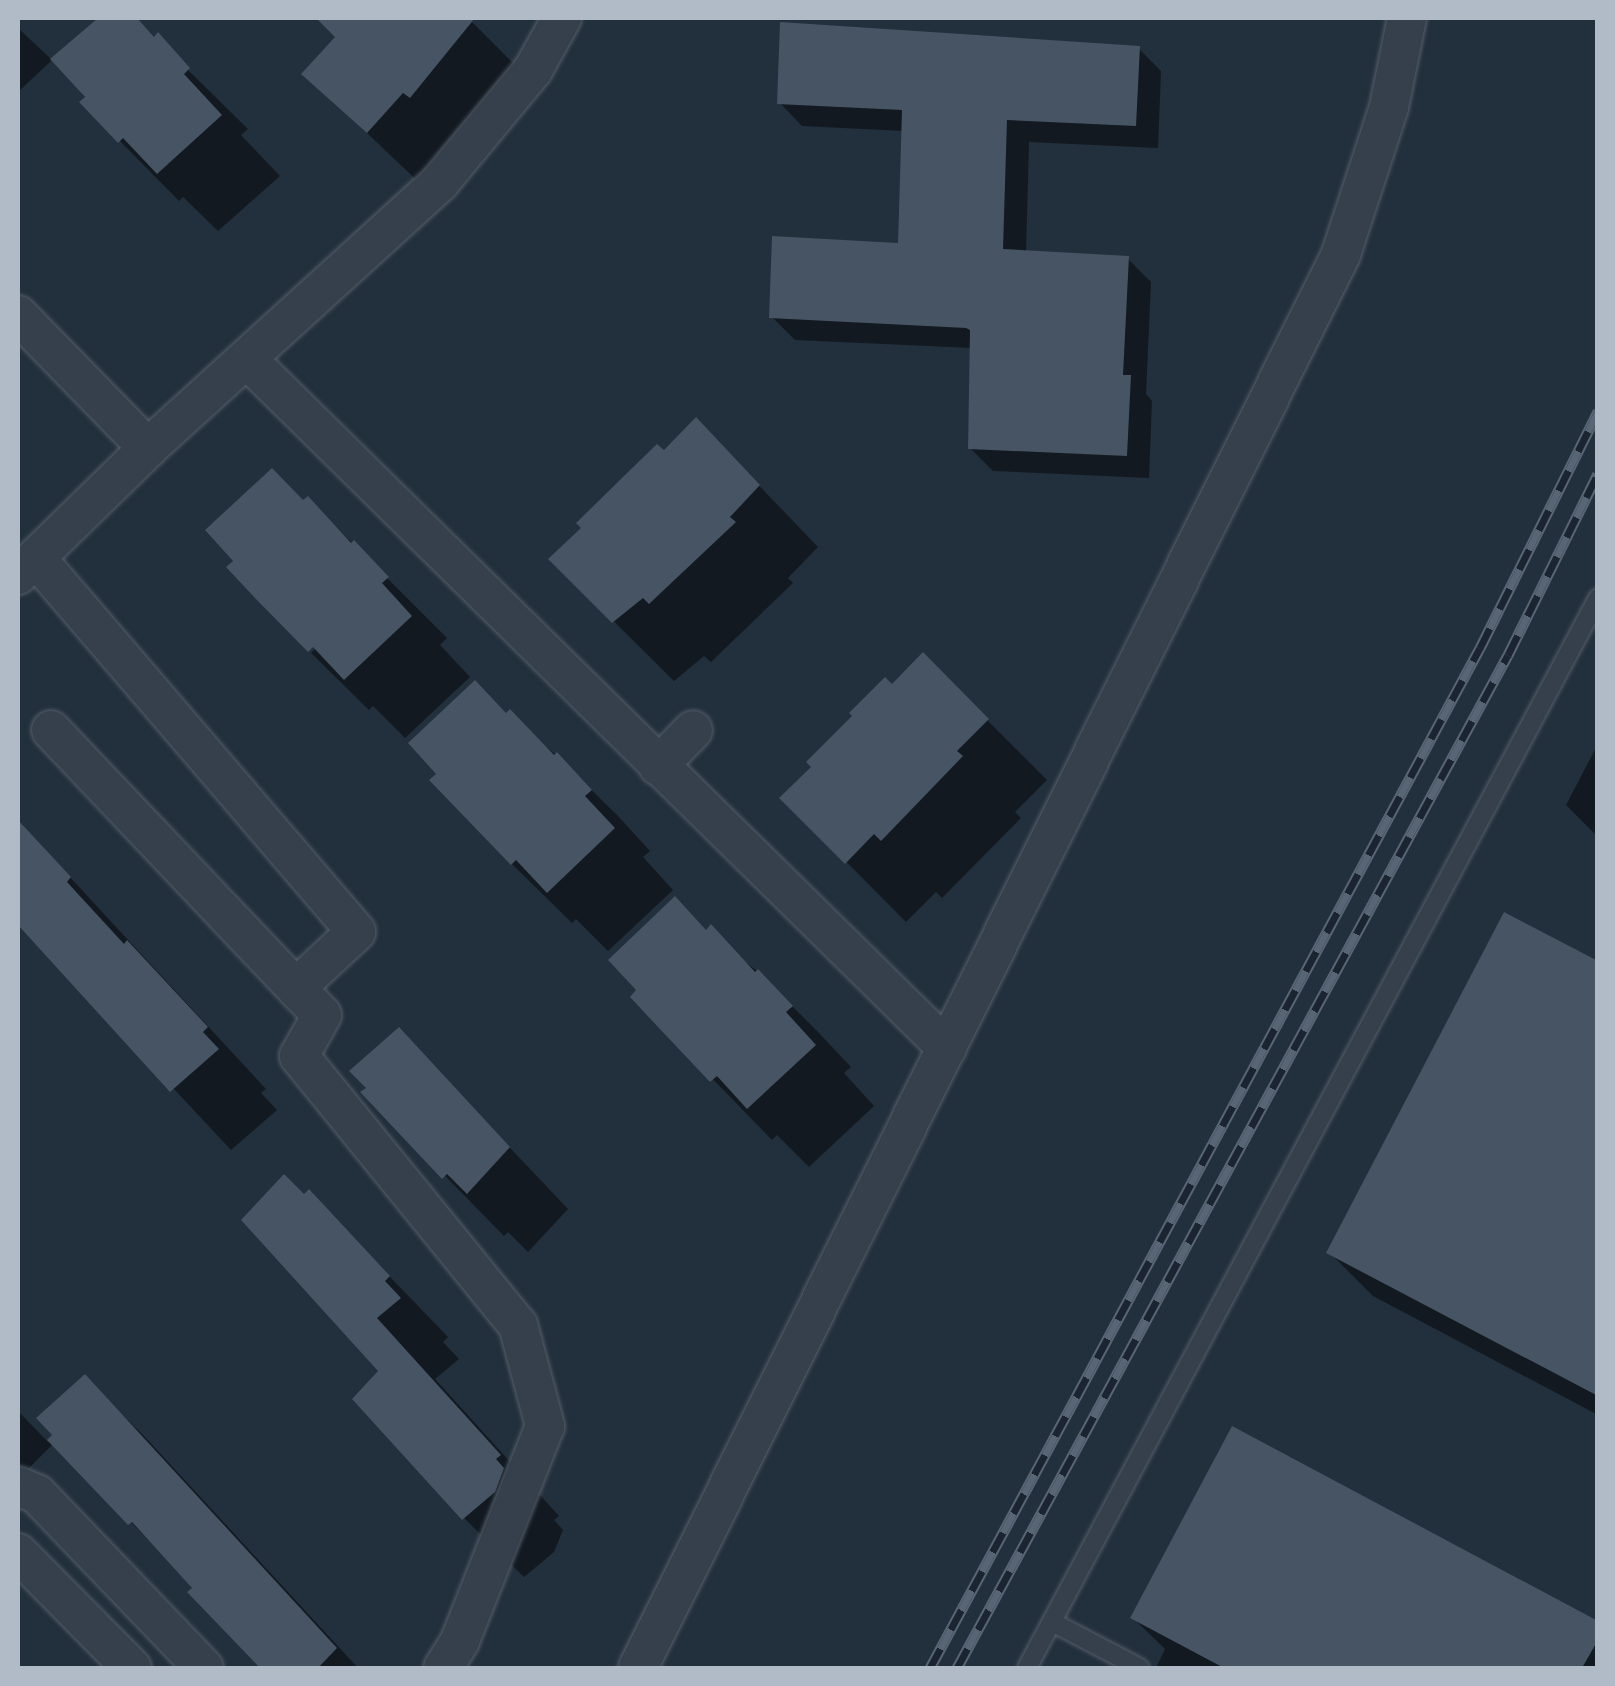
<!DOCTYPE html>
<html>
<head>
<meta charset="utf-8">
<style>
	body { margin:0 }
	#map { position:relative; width:1615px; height:1686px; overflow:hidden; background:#222f3c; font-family:Cabin,sans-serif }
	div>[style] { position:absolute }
	.shadow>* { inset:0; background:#0007 }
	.building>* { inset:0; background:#465463 }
	.roads { filter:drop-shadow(0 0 2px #545e6a) drop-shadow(0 0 2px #545e6a) }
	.service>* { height:18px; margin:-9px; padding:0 9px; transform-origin:9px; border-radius:9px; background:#36404c }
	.minor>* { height:38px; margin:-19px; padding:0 19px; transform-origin:19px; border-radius:19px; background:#36404c }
	.rail>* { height:11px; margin-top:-5.5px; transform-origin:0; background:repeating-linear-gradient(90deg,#1b2531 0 22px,#586574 0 44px); box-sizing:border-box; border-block:2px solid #586574 }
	span { translate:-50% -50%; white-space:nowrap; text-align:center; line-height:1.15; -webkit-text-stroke:8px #1b2531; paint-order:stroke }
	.frame { position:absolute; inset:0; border:20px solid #b1bbc8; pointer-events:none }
</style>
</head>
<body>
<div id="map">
	<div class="shadow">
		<div style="clip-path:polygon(101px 18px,135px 18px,248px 129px,241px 135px,280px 176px,218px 231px,183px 197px,179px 201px,120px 141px,54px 59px)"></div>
		<div style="clip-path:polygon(348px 18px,468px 18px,531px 81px,428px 191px,305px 74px,338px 37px,334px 32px)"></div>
		<div style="clip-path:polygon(18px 28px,52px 60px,18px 92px)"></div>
		<div style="clip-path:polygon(1138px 48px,1161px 71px,1158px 148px,1029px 142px,1026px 253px,1128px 259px,1151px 282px,1146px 394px,1152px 401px,1149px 478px,993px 471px,970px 448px,972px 348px,795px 340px,772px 317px,900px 245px,904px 131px,802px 126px,780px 103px)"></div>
		<div style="clip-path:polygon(696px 420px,818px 547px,788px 578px,793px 583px,711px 662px,704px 656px,674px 681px,551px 559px)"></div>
		<div style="clip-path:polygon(308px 499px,447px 638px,440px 645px,470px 677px,405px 738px,373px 706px,369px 710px,311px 653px,324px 640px,303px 503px)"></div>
		<div style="clip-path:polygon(923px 656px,1047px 780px,1015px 812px,1021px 818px,942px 898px,936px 892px,906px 922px,783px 798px)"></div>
		<div style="clip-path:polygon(507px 715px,557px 756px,617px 815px,650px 851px,643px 857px,673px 890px,608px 951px,576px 919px,572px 923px,512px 864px)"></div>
		<div style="clip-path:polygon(1598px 744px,1598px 837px,1566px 805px)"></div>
		<div style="clip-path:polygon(18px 821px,266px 1089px,261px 1093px,277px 1110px,231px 1150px,18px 922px)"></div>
		<div style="clip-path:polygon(708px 932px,758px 972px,818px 1032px,851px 1067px,844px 1073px,874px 1106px,809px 1167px,777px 1135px,772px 1140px,633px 997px)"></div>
		<div style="clip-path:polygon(1598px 964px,1598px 1415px,1373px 1296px,1329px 1252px)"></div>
		<div style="clip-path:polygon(399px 1031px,568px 1209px,528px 1252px,508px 1232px,504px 1236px,364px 1093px)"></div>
		<div style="clip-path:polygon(309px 1193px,448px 1337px,443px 1342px,459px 1359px,435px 1379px,559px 1516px,554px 1520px,563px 1530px,554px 1552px,524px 1577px,464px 1518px,381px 1371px,304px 1198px)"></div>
		<div style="clip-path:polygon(85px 1378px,145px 1437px,358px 1668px,263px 1668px,191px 1592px,196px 1589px,54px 1443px,18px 1479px,18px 1411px,48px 1442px)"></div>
		<div style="clip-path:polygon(1133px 1618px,1598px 1624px,1598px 1668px,1156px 1668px,1165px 1649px)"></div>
	</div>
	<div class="building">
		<div style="clip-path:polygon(98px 18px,137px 18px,154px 37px,158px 32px,190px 68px,184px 74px,222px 115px,157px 174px,123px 138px,118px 143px,79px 102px,85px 97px,50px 59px)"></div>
		<div style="clip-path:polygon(316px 18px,475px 18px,410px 98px,403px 93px,367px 133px,301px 74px,335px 37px)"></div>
		<div style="clip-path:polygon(780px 22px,1140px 46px,1136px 126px,1007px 120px,1003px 249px,1129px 256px,1123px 375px,1131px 375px,1127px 456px,968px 449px,970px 330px,966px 328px,769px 318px,772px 236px,898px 243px,902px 110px,777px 104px)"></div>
		<div style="clip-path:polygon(696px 417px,760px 485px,730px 517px,736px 522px,649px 604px,643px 598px,612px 623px,548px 559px,581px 528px,576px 523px,624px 476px,657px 444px,664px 450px)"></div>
		<div style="clip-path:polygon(272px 468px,303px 500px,308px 496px,351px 543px,354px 540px,389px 577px,382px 583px,412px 616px,344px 680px,313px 647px,308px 652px,255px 598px,226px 567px,233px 561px,205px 530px)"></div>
		<div style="clip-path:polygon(923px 652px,989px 719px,957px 751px,963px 756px,910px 811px,881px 841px,874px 834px,845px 864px,779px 798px,811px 767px,806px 762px,852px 716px,849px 713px,885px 677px,892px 684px)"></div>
		<div style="clip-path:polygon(475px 680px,506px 713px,510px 709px,554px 755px,557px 752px,592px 790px,585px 796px,615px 828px,547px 893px,516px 860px,511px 865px,429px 780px,436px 774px,408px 743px)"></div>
		<div style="clip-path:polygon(18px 820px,71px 877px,67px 882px,124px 944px,127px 940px,208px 1027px,203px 1032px,219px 1049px,170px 1092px,18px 925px)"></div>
		<div style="clip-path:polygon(675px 896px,706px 930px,711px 924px,755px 972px,758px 969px,793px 1006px,786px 1012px,816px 1045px,747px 1109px,717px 1076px,710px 1082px,658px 1027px,630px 997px,636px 990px,608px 960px)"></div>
		<div style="clip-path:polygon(1504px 912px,1598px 961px,1598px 1396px,1326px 1253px)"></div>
		<div style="clip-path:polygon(399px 1027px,510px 1147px,467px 1194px,447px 1174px,442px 1179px,360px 1092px,366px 1088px,349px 1071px)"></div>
		<div style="clip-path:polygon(284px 1174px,304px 1194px,309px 1189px,390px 1276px,385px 1281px,401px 1298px,377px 1318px,501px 1455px,496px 1459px,504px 1468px,495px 1492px,462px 1520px,352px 1399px,378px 1371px,241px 1220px)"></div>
		<div style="clip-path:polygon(85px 1374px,337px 1648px,318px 1668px,260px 1668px,187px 1592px,192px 1588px,132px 1522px,128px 1525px,47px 1440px,52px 1435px,36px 1418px)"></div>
		<div style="clip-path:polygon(1232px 1426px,1598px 1621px,1598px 1640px,1582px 1668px,1224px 1668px,1130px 1618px)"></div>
	</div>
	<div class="roads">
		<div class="service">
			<div style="left:1052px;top:1622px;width:99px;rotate:27.6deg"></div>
			<div style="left:1027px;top:1668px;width:1213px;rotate:-61.91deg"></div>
		</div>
		<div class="minor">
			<div style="left:18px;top:315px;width:186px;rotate:45.7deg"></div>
			<div style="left:248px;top:360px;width:981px;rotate:44.55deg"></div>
			<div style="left:36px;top:558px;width:492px;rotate:49.4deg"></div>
			<div style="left:356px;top:932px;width:82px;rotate:137deg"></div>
			<div style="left:296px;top:988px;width:37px;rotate:46deg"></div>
			<div style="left:322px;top:1015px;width:47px;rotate:119.3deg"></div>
			<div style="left:299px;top:1056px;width:347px;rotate:50.9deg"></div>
			<div style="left:518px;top:1325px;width:105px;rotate:75deg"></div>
			<div style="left:545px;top:1426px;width:231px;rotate:111.6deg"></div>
			<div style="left:460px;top:1641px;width:32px;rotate:122deg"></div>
			<div style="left:18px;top:575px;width:182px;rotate:-44.3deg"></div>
			<div style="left:148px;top:448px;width:395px;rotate:-42.3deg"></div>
			<div style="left:440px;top:182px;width:146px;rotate:-50.3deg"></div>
			<div style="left:533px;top:70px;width:60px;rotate:-60.9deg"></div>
			<div style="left:51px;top:730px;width:356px;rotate:46.5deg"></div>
			<div style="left:658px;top:766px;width:50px;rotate:-45.8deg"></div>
			<div style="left:18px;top:1486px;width:21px;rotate:23deg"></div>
			<div style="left:37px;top:1494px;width:241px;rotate:46.2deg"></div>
			<div style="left:18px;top:1553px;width:162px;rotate:45.3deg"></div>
			<div style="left:638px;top:1668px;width:1579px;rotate:-63.56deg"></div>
			<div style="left:1341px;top:254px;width:155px;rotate:-71.9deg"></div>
			<div style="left:1389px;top:107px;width:91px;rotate:-78.6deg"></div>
		</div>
	</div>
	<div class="rail">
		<div style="left:930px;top:1668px;width:1159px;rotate:-61.67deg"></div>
		<div style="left:1480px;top:648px;width:265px;rotate:-63.5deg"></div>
		<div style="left:957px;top:1668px;width:1153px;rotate:-61.46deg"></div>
		<div style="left:1508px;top:655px;width:202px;rotate:-63.6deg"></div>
	</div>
	<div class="frame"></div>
</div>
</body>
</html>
